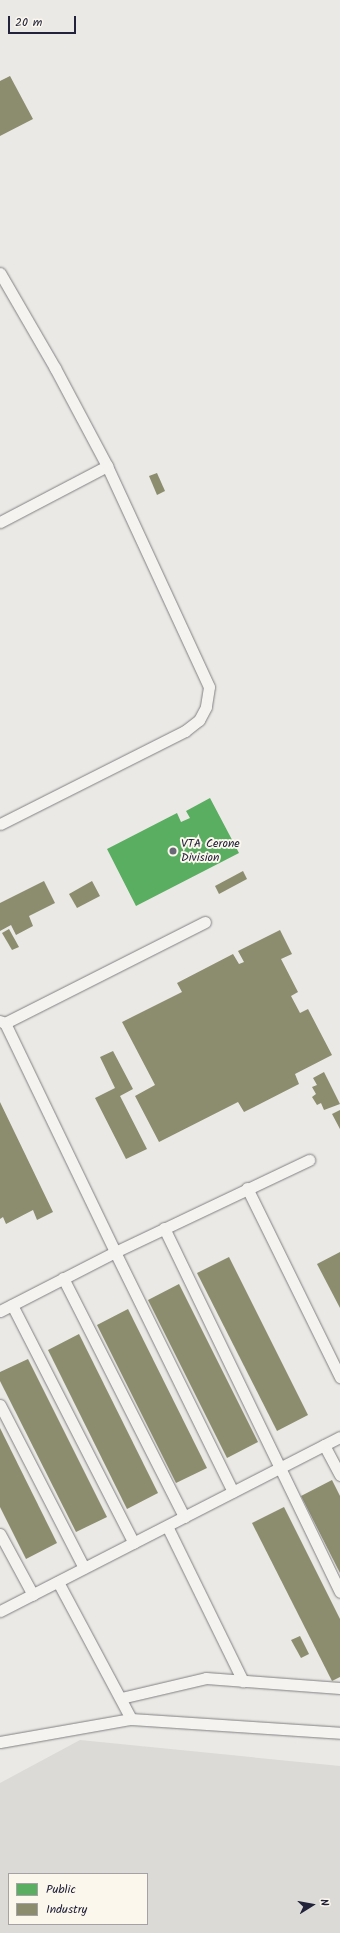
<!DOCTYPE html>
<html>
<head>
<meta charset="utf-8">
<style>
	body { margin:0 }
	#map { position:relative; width:340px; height:1933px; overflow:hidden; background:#ebe9e5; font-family:Kalam,sans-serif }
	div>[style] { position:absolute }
	.green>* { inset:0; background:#dcdad6 }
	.public>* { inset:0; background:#5aae61 }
	.industry>* { inset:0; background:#8c8c6e }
	.roads { filter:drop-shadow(0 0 1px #818083) drop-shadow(0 0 1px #818083) }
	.lane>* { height:11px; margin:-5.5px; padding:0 5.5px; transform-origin:5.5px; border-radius:5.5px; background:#f4f3ef }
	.dots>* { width:11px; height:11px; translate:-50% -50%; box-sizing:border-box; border:2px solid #fbf7ec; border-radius:50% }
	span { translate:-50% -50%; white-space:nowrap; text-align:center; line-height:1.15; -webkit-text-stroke:4px #fbf7ec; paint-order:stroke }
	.poi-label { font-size:12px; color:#22223b }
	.left { translate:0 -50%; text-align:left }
	.legend { position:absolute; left:8px; top:1873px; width:140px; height:52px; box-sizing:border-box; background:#fbf7ec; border:1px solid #a4a2a5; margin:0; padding:5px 7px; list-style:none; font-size:12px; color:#22223b }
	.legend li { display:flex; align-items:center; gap:8px; height:20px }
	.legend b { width:20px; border:1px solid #a4a2a5 }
	.north { position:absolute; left:292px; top:1885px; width:40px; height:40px; -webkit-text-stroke:3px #fbf7ec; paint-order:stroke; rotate:79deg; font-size:11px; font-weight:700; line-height:16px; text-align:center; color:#22223b }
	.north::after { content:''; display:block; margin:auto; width:14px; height:18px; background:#22223b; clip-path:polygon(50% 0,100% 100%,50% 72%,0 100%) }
	.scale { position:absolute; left:8px; top:16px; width:68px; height:18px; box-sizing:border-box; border:2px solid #22223b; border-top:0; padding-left:5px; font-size:12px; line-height:14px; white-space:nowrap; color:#22223b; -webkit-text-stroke:3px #fbf7ec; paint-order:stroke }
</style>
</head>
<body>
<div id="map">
	<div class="green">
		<div style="clip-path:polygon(evenodd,80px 1740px,340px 1766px,340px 1933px,0 1933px,0 1783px,80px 1740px,9px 1874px,147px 1874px,147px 1924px,9px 1924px,9px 1874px)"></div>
	</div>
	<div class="public">
		<div style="clip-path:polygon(210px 798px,239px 853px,136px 906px,107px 849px,177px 813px,181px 822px,190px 818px,186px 811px)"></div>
	</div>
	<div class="industry">
		<div style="clip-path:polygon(10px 76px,33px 119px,0 136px,0 81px)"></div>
		<div style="clip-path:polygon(157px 473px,165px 491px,157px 495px,149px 476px)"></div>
		<div style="clip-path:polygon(243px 871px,247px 879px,219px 894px,215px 886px)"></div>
		<div style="clip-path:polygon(44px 881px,55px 903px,29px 916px,33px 926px,16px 935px,11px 925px,0 931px,0 903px)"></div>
		<div style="clip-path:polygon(92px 881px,100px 896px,77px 908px,69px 894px)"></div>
		<div style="clip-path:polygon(9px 929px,19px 947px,12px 950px,2px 933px)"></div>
		<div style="clip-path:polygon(280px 930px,292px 954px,281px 959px,298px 992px,291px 996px,300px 1013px,308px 1009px,332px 1055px,295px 1074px,299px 1084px,244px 1112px,238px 1102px,159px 1142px,135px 1096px,155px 1085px,122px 1022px,182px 992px,177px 983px,233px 954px,239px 964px,244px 962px,238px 951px)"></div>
		<div style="clip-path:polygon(113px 1051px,133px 1089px,120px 1096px,147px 1149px,126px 1159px,95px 1098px,115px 1088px,100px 1057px)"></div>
		<div style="clip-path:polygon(324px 1072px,340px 1104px,324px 1110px,321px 1103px,317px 1105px,312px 1097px,316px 1094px,312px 1087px,317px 1085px,313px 1078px)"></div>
		<div style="clip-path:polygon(0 1102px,53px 1212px,37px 1220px,33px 1210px,6px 1224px,3px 1217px,0 1219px)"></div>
		<div style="clip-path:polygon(340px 1110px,340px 1129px,332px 1114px)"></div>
		<div style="clip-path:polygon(340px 1252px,340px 1308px,317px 1264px)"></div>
		<div style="clip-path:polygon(229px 1257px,308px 1415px,277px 1431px,197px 1273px)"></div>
		<div style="clip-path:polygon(179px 1284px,258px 1442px,227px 1458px,148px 1300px)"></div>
		<div style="clip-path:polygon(128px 1309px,207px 1468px,176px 1483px,97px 1325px)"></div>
		<div style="clip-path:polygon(79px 1334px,158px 1493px,127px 1509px,48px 1350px)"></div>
		<div style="clip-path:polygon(28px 1359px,107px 1517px,76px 1532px,0 1381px,0 1372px)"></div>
		<div style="clip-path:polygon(0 1428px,57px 1543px,26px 1559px,0 1507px)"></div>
		<div style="clip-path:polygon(332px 1480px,340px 1496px,340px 1573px,301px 1496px)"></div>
		<div style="clip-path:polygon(284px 1507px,340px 1619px,340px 1677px,332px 1681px,252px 1523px)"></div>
		<div style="clip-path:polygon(300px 1636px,309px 1654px,301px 1658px,291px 1640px)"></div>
	</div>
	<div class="roads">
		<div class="lane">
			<div style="left:0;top:273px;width:110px;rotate:59.9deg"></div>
			<div style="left:55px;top:368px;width:111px;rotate:62deg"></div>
			<div style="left:107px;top:466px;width:243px;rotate:65.2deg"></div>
			<div style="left:209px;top:687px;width:20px;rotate:99deg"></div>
			<div style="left:206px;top:707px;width:15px;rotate:118deg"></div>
			<div style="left:199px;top:720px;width:18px;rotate:142deg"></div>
			<div style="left:185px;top:731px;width:207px;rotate:153.3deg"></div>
			<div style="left:0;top:522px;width:121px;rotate:-27.6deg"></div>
			<div style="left:0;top:1021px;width:5px;rotate:22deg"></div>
			<div style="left:5px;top:1023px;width:224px;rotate:-26.8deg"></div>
			<div style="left:5px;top:1023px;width:254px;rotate:64.3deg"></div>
			<div style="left:115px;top:1252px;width:215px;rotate:-25.4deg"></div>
			<div style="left:247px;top:1188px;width:211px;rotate:63.8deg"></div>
			<div style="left:164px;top:1228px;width:404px;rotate:64.2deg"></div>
			<div style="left:63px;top:1278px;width:268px;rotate:63.1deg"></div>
			<div style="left:12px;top:1305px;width:267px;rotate:62.9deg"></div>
			<div style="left:0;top:1311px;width:129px;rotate:-27.2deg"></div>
			<div style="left:115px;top:1252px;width:267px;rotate:63.8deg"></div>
			<div style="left:0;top:1405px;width:183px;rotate:62.7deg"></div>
			<div style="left:324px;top:1445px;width:34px;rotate:62deg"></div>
			<div style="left:167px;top:1526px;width:173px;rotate:63.9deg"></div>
			<div style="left:0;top:1534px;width:69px;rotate:61.6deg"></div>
			<div style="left:58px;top:1582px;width:155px;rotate:61.9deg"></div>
			<div style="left:131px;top:1719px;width:209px;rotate:3.8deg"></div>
			<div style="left:0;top:1611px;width:382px;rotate:-27.1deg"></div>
			<div style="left:121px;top:1698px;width:87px;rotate:-13.2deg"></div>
			<div style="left:206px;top:1678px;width:134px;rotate:4.3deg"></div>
			<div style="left:0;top:1742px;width:133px;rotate:-10deg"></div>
		</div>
	</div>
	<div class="dots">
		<div style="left:173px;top:851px;background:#686876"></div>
	</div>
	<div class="poi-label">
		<span class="left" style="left:181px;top:851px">VTA Cerone<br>Division</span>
	</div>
	<ul class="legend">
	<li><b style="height:11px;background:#5aae61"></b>Public</li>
	<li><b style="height:11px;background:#8c8c6e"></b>Industry</li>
	</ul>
	<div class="north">N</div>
	<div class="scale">20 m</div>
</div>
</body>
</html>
